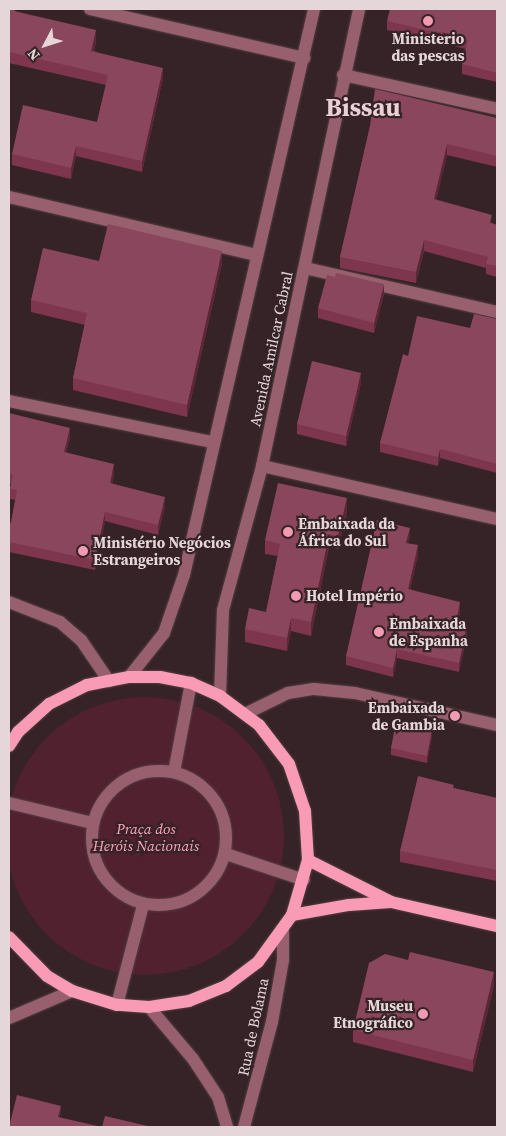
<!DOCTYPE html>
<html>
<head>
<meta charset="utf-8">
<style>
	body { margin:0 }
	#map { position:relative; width:506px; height:1136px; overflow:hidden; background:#362327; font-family:"Source Serif 4",serif }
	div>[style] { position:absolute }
	.green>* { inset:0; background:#512130 }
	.round { border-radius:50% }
	.roads { filter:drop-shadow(0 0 1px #524043) drop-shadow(0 0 1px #524043) }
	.minor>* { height:12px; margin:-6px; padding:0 6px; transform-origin:6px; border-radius:6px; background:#985f6e }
	.minor>.ring { margin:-6px; padding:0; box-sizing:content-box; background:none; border:12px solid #985f6e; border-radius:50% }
	.major>* { height:12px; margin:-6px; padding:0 6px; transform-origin:6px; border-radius:6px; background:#fa9bb5 }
	.wall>* { inset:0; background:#7e354e }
	.shaded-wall>* { inset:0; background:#5c2738 }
	.building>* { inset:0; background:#89465c }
	.dots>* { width:14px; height:14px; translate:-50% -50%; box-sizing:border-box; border:2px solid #362327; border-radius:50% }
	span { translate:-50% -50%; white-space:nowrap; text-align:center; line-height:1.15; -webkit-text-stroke:4.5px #362327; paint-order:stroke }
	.poi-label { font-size:15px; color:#e4d6d9; font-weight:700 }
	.left { translate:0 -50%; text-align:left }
	.right { translate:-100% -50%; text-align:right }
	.street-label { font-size:15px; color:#e4d6d9 }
	.park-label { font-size:15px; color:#fea2ba; font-style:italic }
	.town-label { font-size:25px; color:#ebd1d7; font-weight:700 }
	.frame { position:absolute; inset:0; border:10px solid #e4d6d9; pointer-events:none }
	.north { position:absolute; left:20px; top:20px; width:50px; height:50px; -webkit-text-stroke:4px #362327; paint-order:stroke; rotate:230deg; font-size:14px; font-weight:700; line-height:20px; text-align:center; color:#e4d6d9 }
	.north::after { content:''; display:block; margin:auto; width:18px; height:22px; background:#e4d6d9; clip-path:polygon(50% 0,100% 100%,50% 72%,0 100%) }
</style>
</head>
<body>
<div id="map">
	<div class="green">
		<div class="round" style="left:6px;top:697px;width:278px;height:278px"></div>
	</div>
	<div class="roads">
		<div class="minor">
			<div style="left:90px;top:9px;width:220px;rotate:12.9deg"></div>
			<div style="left:343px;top:75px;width:158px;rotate:12.4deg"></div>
			<div style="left:9px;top:197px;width:255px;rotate:13.2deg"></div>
			<div style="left:305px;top:268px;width:197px;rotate:12.9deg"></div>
			<div style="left:9px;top:401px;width:208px;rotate:11.4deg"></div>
			<div style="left:262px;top:466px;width:241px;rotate:12.7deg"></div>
			<div style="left:9px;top:602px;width:55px;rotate:21.4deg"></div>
			<div style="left:60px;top:622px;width:28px;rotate:41deg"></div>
			<div style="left:81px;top:640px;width:50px;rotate:55.7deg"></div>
			<div style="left:129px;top:677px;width:56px;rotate:-51.5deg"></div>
			<div style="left:164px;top:633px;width:61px;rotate:-71deg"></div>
			<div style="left:184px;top:575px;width:581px;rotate:-77.06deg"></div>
			<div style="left:220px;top:696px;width:86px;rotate:-88deg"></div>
			<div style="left:223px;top:610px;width:149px;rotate:-74.8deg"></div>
			<div style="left:262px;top:466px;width:467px;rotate:-78deg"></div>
			<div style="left:245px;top:714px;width:48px;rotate:-26deg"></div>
			<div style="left:288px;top:693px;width:26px;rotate:-9deg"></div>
			<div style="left:314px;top:689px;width:41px;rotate:5.6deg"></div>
			<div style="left:355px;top:693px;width:146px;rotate:12.7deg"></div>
			<div class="ring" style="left:92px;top:771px;width:122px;height:122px"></div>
			<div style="left:174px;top:772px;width:91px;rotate:-79.2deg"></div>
			<div style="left:9px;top:803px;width:85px;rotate:13.5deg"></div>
			<div style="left:226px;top:854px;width:82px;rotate:18.4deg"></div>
			<div style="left:117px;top:1005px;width:103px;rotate:-75.4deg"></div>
			<div style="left:149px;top:1007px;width:68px;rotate:49.8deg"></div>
			<div style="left:193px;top:1059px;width:45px;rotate:56.7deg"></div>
			<div style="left:218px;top:1097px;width:31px;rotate:73deg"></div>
			<div style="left:9px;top:1018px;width:69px;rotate:-23.2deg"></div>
			<div style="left:244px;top:1127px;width:109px;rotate:-75.1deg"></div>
			<div style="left:272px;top:1022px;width:63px;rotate:-79.9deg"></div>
			<div style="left:283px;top:960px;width:29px;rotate:-90deg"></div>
		</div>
		<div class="major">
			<div style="left:9px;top:746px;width:17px;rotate:-57deg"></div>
			<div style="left:18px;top:732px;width:42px;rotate:-42.1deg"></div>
			<div style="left:49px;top:704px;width:42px;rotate:-26.6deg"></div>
			<div style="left:87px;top:685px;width:43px;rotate:-10.8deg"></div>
			<div style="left:129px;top:677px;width:31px"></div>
			<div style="left:160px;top:677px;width:32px;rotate:11deg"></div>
			<div style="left:191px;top:683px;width:32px;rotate:24deg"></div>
			<div style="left:220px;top:696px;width:49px;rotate:36.6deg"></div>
			<div style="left:259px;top:725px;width:49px;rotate:52.4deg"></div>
			<div style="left:289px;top:764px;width:50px;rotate:71.2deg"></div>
			<div style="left:305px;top:811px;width:49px;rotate:86.5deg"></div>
			<div style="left:308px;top:860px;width:57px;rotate:106.2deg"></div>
			<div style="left:292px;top:915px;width:58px;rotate:125.9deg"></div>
			<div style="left:258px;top:962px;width:40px;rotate:143deg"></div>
			<div style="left:226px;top:986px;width:40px;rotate:158deg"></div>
			<div style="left:189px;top:1001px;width:40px;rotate:171.5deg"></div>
			<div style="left:149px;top:1007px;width:32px;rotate:-176deg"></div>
			<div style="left:117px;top:1005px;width:47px;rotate:-162.7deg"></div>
			<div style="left:72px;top:991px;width:29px;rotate:-149deg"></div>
			<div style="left:47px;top:976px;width:54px;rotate:-134.3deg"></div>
			<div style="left:308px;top:860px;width:93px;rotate:26.8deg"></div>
			<div style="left:391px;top:902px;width:109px;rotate:12.8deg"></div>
			<div style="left:292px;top:915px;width:58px;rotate:-10deg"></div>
			<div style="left:349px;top:905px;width:42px;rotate:-4.1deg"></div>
		</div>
	</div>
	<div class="wall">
		<div style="clip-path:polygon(9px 9px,15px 9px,15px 11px,96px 41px,94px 51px,163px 78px,142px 172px,76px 156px,71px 179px,12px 165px,12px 154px,97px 122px,106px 85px,9px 63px)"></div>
		<div style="clip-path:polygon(497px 9px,497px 82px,462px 74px,462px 64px,466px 49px,387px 30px,387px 21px)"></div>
		<div style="clip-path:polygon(497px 118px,497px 167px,447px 155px,436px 200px,492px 223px,497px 225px,497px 277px,486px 274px,486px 268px,424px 251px,416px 283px,340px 268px,340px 257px,370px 126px)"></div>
		<div style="clip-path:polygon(99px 261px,222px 263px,187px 417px,73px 390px,73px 378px,85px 325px,31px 312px,31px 300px)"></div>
		<div style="clip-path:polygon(384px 294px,374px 333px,318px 318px,318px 308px)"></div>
		<div style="clip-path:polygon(497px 319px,497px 473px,440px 458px,438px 466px,380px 452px,380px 443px,408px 356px,470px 328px)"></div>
		<div style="clip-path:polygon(361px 383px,346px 446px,297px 434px,297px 424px)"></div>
		<div style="clip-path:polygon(9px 413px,70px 438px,66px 452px,114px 474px,112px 484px,165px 506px,158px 535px,105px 521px,95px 570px,9px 552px,9px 522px,11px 523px,15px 500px,10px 499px,10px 489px,11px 484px,9px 483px)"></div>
		<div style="clip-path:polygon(347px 512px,338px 549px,329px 547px,311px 636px,291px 631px,287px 651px,245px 642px,245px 629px,266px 612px,278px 556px,265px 554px,265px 540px)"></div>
		<div style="clip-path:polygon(410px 537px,408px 543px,418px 555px,410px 589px,460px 611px,458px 623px,467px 634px,459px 672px,397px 658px,393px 677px,346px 665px,346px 656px)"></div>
		<div style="clip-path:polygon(432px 736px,427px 763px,391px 755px,391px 748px)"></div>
		<div style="clip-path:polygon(454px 788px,497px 798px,497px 881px,400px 862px,400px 851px)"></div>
		<div style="clip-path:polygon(494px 985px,473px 1072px,353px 1042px,353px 1030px)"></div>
	</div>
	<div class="shaded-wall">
		<div style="clip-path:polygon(96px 30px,96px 41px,91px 62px,91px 51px)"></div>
		<div style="clip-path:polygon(163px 68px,163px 78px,142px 172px,142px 161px)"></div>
		<div style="clip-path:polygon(447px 144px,447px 155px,434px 210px,434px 199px)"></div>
		<div style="clip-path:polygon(76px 146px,76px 156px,71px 179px,71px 168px)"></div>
		<div style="clip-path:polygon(424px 240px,424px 251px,416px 283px,416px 272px)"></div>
		<div style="clip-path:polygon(222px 251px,222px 263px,187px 417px,187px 405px)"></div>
		<div style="clip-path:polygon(384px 284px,384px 294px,374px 333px,374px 323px)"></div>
		<div style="clip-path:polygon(361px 373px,361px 383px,346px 446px,346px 436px)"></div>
		<div style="clip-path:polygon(70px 428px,70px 438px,64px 462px,64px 452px)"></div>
		<div style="clip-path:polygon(440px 449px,440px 458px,438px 466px,438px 457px)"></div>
		<div style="clip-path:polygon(114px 464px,114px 474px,110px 493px,110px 483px)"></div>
		<div style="clip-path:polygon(165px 497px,165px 506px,158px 535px,158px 525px)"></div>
		<div style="clip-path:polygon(347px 498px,347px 512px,338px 549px,338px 536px)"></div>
		<div style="clip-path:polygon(105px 512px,105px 521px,95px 570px,95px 560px)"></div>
		<div style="clip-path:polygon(410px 528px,410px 537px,406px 552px,406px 543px)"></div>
		<div style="clip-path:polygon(329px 534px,329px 547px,311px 636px,311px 622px)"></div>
		<div style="clip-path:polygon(418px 545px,418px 555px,408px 598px,408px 589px)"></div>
		<div style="clip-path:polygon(460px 602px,460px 611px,456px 632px,456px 623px)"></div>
		<div style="clip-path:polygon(291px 618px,291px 631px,287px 651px,287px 638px)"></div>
		<div style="clip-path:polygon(467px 625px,467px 634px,459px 672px,459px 663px)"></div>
		<div style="clip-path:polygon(397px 649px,397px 658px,393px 677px,393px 668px)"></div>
		<div style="clip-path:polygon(432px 729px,432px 736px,427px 763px,427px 756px)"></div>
		<div style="clip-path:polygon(494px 972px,494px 985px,473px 1072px,473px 1060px)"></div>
		<div style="clip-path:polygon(61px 1106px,61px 1113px,58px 1124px,58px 1117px)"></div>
	</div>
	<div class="building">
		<div style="clip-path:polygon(9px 9px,14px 9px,14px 11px,96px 30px,91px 51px,163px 68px,142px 161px,76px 146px,71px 168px,12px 154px,23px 105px,97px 122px,108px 75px,9px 52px)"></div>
		<div style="clip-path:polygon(390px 9px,497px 9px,497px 73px,462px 64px,468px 40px,387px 21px)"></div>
		<div style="clip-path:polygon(375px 89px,497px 118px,497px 156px,447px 144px,434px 199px,492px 215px,490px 223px,497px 225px,497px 266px,486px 264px,488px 257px,424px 240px,416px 272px,340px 257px,370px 126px)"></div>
		<div style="clip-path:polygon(108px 224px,222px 251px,187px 405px,73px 378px,87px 313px,31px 300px,43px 248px,99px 261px)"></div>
		<div style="clip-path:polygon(336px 273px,384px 284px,374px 323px,318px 308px,327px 275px,335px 277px)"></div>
		<div style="clip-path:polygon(474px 314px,497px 319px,497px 464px,440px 449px,438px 457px,380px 443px,403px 354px,408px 356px,417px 316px,470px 328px)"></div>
		<div style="clip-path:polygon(312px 361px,361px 373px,346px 436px,297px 424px)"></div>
		<div style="clip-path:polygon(9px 413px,70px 428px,64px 452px,114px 464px,110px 483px,165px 497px,158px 525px,105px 512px,95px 560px,9px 542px,9px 522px,11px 523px,17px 490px,10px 489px,13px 475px,9px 474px)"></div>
		<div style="clip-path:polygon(278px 483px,347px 498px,338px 536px,329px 534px,311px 622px,291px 618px,287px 638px,245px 629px,249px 608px,266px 612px,280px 544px,265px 540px)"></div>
		<div style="clip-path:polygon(377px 520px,410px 528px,406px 543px,418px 545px,408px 589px,460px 602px,456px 623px,467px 625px,459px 663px,397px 649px,393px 668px,346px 656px)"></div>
		<div style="clip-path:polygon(396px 722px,432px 729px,427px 756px,391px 748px)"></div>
		<div style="clip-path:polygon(418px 776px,454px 785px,453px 788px,497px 798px,497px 870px,400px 851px)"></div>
		<div style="clip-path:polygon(410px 952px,494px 972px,473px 1060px,353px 1030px,369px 963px,385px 954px,408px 960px)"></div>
		<div style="clip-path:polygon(17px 1095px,61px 1106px,58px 1117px,102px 1127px,105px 1116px,148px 1126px,148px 1127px,9px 1127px)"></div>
	</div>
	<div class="dots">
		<div style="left:428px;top:21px;background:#f19ab1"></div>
		<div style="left:288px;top:532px;background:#f19ab1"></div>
		<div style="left:83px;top:551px;background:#f19ab1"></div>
		<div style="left:296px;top:596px;background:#f19ab1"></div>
		<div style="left:379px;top:632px;background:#f19ab1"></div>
		<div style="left:455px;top:716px;background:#f19ab1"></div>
		<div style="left:423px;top:1014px;background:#f19ab1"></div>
	</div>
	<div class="poi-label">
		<span style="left:428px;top:47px">Ministerio<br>das pescas</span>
		<span class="left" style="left:298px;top:532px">Embaixada da<br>África do Sul</span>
		<span class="left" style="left:93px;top:551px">Ministério Negócios<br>Estrangeiros</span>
		<span class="left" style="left:306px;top:596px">Hotel Império</span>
		<span class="left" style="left:389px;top:632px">Embaixada<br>de Espanha</span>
		<span class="right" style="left:445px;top:716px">Embaixada<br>de Gambia</span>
		<span class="right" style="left:413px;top:1014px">Museu<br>Etnográfico</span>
	</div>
	<div class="street-label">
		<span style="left:271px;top:349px;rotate:-78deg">Avenida Amilcar Cabral</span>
		<span style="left:253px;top:1027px;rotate:-78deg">Rua de Bolama</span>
	</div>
	<div class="park-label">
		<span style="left:146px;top:837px">Praça dos<br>Heróis Nacionais</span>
	</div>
	<div class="town-label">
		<span style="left:363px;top:107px">Bissau</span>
	</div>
	<div class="frame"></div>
	<div class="north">N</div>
</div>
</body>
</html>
